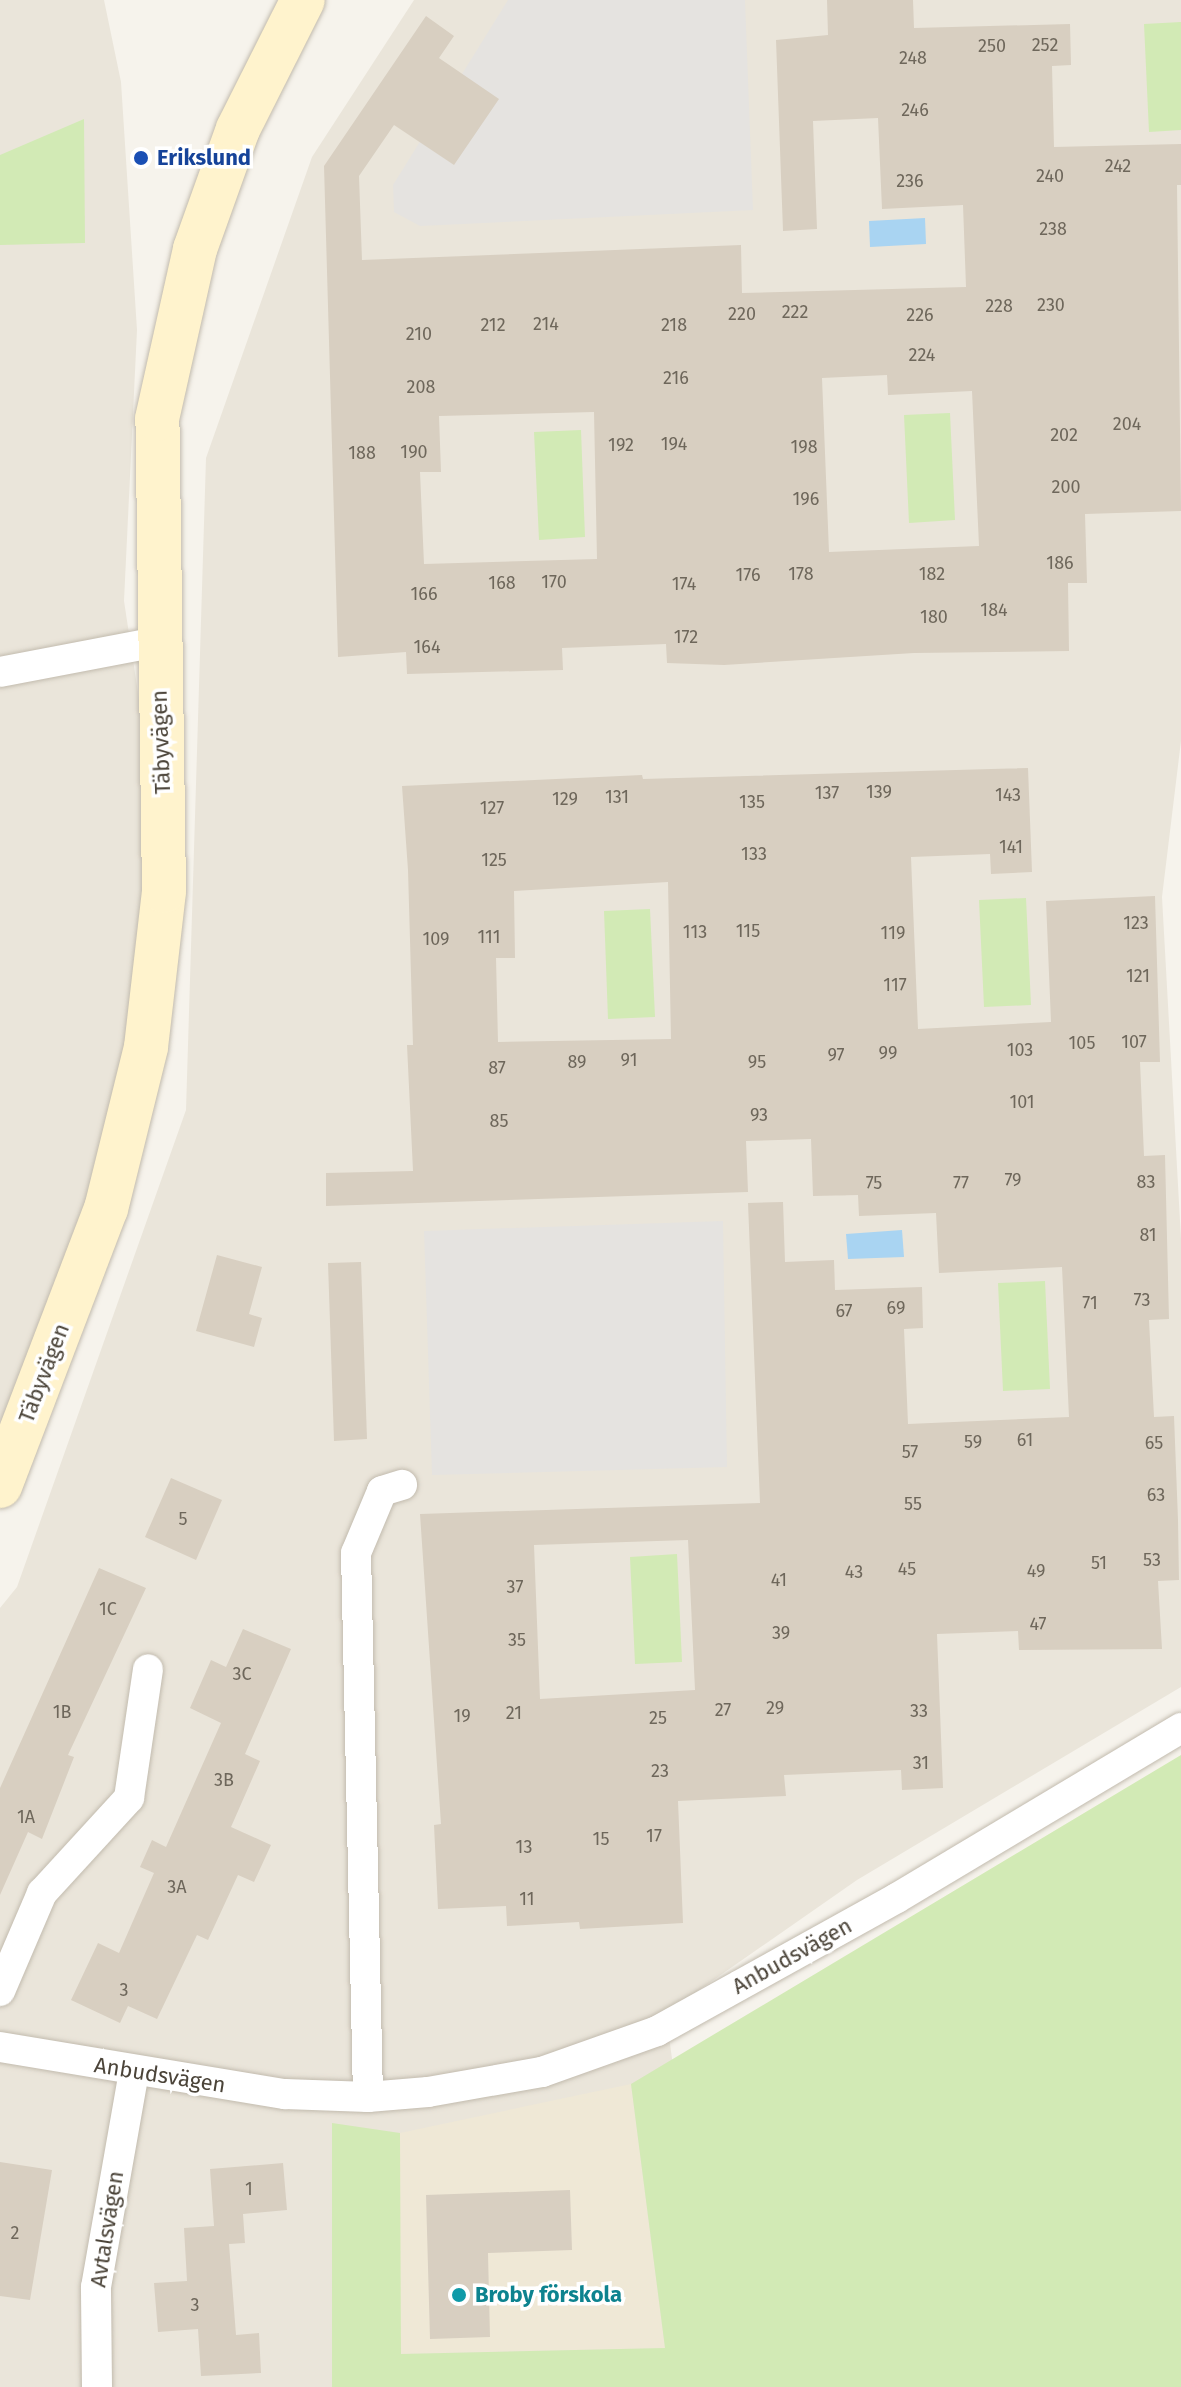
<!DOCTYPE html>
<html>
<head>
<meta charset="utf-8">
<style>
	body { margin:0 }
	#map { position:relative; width:1181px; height:2387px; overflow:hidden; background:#f6f3ec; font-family:"Fira Sans",sans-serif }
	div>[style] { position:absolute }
	.residential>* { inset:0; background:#eae5da }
	.education>* { inset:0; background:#efe8d6 }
	.green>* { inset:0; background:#d2eab5 }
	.parking>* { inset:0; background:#e5e3e0 }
	.water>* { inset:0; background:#a9d4f2 }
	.building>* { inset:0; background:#d8cfc1 }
	.roads { filter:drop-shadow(0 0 2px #c2bbae) drop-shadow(0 0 2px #c2bbae) }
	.street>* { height:30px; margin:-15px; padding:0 15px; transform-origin:15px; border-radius:15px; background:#fff }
	.secondary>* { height:44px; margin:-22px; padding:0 22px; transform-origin:22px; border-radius:22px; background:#fff3cd }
	.dots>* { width:22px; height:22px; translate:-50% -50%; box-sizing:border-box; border:4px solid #fff; border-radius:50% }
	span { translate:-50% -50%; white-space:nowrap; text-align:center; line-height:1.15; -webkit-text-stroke:7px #fff; paint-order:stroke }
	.number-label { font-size:18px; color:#6e675b }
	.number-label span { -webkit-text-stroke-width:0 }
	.transit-label { font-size:22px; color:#164399; font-weight:700 }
	.left { translate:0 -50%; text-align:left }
	.street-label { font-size:22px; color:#4b4439 }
	.culture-label { font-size:22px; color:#0d838f; font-weight:700 }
</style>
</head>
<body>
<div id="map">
	<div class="residential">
		<div style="clip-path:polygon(0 0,104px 0,121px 82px,137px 330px,124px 601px,156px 811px,122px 1099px,0 1461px)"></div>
		<div style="clip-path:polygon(414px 0,1181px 0,1181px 741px,1162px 897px,1181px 1239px,1181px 1687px,857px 1880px,666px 2013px,715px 2387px,0 2387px,0 1608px,17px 1587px,186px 1110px,206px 458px,312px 157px)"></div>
	</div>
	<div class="education">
		<div style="clip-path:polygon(631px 2084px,665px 2348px,400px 2354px,400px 2133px)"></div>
	</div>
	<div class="green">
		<div style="clip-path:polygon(1181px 22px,1181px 130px,1149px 132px,1144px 24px)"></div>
		<div style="clip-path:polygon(84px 119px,85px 243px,0 245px,0 155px)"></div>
		<div style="clip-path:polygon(950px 413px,955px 520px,909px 523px,904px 415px)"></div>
		<div style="clip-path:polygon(581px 430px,585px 537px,539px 540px,534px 432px)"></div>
		<div style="clip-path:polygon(1026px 898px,1031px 1005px,984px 1007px,979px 900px)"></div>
		<div style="clip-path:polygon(650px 909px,655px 1017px,608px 1019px,604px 911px)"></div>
		<div style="clip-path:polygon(1045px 1281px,1050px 1389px,1003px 1391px,998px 1283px)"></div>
		<div style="clip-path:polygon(677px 1554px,682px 1662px,635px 1664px,630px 1557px)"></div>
		<div style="clip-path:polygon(1181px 1755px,1181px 2387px,332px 2387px,332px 2123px,400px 2133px,401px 2354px,665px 2348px,631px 2084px)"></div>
	</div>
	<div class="parking">
		<div style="clip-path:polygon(508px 0,745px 0,753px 210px,420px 226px,394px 212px,393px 185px)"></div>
		<div style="clip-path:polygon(723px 1221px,727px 1467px,432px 1475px,424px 1231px)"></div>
	</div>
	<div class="water">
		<div style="clip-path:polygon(925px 218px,926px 244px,870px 247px,869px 221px)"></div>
		<div style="clip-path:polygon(902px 1230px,904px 1257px,848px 1259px,846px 1234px)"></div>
	</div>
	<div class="building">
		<div style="clip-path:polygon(evenodd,827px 0,913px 0,914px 28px,1070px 24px,1071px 65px,1052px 66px,1054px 147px,1181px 144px,1181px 185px,1177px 185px,1181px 511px,1085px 514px,1087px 583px,1068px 583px,1069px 651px,914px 653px,724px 665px,667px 663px,666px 644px,562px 648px,563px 670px,407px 674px,406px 652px,338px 657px,324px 166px,426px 16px,454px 36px,439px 58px,499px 99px,454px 165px,394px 125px,359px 176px,362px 260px,741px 245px,742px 293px,966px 287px,963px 205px,882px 209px,878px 118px,813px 121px,817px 229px,783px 231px,776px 40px,828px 35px,827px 0,887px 375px,888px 395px,972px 391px,979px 546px,829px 552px,822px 378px,887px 375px,827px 0,594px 412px,597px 559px,424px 564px,420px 472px,441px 472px,439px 416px,594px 412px)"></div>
		<div style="clip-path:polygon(evenodd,1028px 768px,1032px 872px,991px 874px,990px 854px,911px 857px,918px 1029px,1051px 1022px,1046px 901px,1155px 896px,1160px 1062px,1140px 1062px,1144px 1156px,1165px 1155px,1169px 1319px,1149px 1320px,1154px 1417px,1174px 1416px,1178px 1520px,1179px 1580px,1158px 1581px,1162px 1649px,1019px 1650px,1018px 1631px,937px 1634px,943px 1788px,902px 1790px,901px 1770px,784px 1775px,786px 1796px,678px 1801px,683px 1923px,580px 1929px,579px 1922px,507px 1926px,506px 1906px,438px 1909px,434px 1825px,441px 1824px,420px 1514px,760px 1503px,748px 1203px,783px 1202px,785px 1262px,834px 1260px,835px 1290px,922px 1287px,923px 1328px,904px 1329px,908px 1424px,1069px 1417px,1062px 1267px,939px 1273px,936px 1213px,859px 1216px,858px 1195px,813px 1196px,811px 1139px,746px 1141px,748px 1192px,326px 1206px,326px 1173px,413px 1171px,407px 1045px,413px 1045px,408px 870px,402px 786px,642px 775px,643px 779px,1028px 768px,668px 882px,671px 1039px,498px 1042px,496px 958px,515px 958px,514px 891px,668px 882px,1028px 768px,688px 1540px,695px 1690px,540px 1699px,534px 1545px,688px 1540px)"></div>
		<div style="clip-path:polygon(217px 1255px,262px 1267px,249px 1314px,262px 1318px,254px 1347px,196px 1331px)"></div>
		<div style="clip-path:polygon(361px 1262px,367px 1439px,334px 1441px,328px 1263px)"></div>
		<div style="clip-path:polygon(171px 1478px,222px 1500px,196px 1560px,145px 1537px)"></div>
		<div style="clip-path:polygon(99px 1568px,146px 1588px,68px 1755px,74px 1757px,42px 1839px,28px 1832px,0 1895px,0 1788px)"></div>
		<div style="clip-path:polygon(243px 1629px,291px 1649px,245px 1754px,260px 1761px,231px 1827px,271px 1845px,254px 1882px,238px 1875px,208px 1940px,197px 1935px,157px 2019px,128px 2006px,120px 2023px,71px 2000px,98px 1943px,119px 1953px,154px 1873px,140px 1867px,152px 1840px,166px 1847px,221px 1723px,190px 1708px,211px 1660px,226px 1667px)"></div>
		<div style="clip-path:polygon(0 2162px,52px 2170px,30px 2300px,0 2296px)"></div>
		<div style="clip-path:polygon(283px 2163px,287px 2210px,243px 2214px,245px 2243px,229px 2244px,236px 2335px,259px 2333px,261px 2373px,201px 2376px,198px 2329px,158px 2332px,154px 2283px,187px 2281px,184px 2228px,214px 2226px,210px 2169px)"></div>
		<div style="clip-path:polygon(570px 2190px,572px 2250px,488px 2253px,490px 2337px,430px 2339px,426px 2195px)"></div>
	</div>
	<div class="roads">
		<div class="street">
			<div style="left:0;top:672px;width:161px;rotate:-10.8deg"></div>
			<div style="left:0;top:1991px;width:107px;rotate:-66.8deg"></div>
			<div style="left:42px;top:1893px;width:129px;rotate:-47.5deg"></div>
			<div style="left:129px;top:1798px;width:130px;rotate:-81.6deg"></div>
			<div style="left:0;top:2047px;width:289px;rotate:9.4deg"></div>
			<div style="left:285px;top:2094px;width:83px;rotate:2.1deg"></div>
			<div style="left:368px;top:2097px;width:60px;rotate:-4.8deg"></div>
			<div style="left:428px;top:2092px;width:116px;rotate:-10deg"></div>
			<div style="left:542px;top:2072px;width:122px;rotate:-19.6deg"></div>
			<div style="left:657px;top:2031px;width:274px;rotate:-29deg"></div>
			<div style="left:897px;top:1898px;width:331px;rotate:-30.9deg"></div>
			<div style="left:368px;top:2097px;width:544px;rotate:-91.26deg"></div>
			<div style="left:356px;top:1553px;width:67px;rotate:-67.2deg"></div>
			<div style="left:382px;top:1491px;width:21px;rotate:-17deg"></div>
			<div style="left:97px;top:2387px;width:100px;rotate:-90.6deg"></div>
			<div style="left:96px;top:2287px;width:218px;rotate:-80deg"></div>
		</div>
		<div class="secondary">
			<div style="left:0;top:1486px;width:297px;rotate:-69.1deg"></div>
			<div style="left:106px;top:1209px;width:167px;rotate:-76.1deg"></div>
			<div style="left:146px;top:1047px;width:157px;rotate:-83.4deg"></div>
			<div style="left:164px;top:891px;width:472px;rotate:-90.8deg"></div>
			<div style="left:157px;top:419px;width:174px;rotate:-77.4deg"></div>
			<div style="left:195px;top:249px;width:127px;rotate:-70.3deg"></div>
			<div style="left:238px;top:129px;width:144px;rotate:-63.3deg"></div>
		</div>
	</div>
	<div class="dots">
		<div style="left:141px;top:158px;background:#1a4fb4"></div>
		<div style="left:459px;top:2295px;background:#0f9aa8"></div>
	</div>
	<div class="number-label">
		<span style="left:1045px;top:45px">252</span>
		<span style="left:992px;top:46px">250</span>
		<span style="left:913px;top:58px">248</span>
		<span style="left:915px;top:110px">246</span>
		<span style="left:1118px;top:166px">242</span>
		<span style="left:1050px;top:176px">240</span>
		<span style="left:910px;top:181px">236</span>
		<span style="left:1053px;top:229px">238</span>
		<span style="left:1051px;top:305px">230</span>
		<span style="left:999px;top:306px">228</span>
		<span style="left:795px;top:312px">222</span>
		<span style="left:742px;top:314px">220</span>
		<span style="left:920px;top:315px">226</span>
		<span style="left:546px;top:324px">214</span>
		<span style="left:493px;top:325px">212</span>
		<span style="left:674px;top:325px">218</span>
		<span style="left:419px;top:334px">210</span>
		<span style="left:922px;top:355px">224</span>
		<span style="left:676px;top:378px">216</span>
		<span style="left:421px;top:387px">208</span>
		<span style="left:1127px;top:424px">204</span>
		<span style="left:1064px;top:435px">202</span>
		<span style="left:674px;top:444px">194</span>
		<span style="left:621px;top:445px">192</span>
		<span style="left:804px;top:447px">198</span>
		<span style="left:414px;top:452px">190</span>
		<span style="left:362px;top:453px">188</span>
		<span style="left:1066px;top:487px">200</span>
		<span style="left:806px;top:499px">196</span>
		<span style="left:1060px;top:563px">186</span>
		<span style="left:801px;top:574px">178</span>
		<span style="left:932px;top:574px">182</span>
		<span style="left:748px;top:575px">176</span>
		<span style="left:554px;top:582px">170</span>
		<span style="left:502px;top:583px">168</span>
		<span style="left:684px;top:584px">174</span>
		<span style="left:424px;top:594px">166</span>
		<span style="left:994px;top:610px">184</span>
		<span style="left:934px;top:617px">180</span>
		<span style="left:686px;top:637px">172</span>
		<span style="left:427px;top:647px">164</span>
		<span style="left:879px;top:792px">139</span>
		<span style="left:827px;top:793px">137</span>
		<span style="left:1008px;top:795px">143</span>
		<span style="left:617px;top:797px">131</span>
		<span style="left:565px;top:799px">129</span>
		<span style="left:752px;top:802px">135</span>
		<span style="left:492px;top:808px">127</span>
		<span style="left:1011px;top:847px">141</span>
		<span style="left:754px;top:854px">133</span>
		<span style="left:494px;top:860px">125</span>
		<span style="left:1136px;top:923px">123</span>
		<span style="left:748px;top:931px">115</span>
		<span style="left:695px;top:932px">113</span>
		<span style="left:893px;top:933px">119</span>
		<span style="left:489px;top:937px">111</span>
		<span style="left:436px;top:939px">109</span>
		<span style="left:1138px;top:976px">121</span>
		<span style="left:895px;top:985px">117</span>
		<span style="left:1134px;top:1042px">107</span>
		<span style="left:1082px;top:1043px">105</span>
		<span style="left:1020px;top:1050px">103</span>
		<span style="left:888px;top:1053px">99</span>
		<span style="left:836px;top:1055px">97</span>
		<span style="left:629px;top:1060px">91</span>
		<span style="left:577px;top:1062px">89</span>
		<span style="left:757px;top:1062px">95</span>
		<span style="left:497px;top:1068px">87</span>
		<span style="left:1022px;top:1102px">101</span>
		<span style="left:759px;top:1115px">93</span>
		<span style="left:499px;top:1121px">85</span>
		<span style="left:1013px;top:1180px">79</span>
		<span style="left:1146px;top:1182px">83</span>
		<span style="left:874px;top:1183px">75</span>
		<span style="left:961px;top:1183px">77</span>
		<span style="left:1148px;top:1235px">81</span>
		<span style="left:1142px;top:1300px">73</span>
		<span style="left:1090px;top:1303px">71</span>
		<span style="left:896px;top:1308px">69</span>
		<span style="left:844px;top:1311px">67</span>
		<span style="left:1025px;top:1440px">61</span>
		<span style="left:973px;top:1442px">59</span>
		<span style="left:1154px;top:1443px">65</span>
		<span style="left:910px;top:1452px">57</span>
		<span style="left:1156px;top:1495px">63</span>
		<span style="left:913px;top:1504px">55</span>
		<span style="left:183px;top:1519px">5</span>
		<span style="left:1152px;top:1560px">53</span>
		<span style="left:1099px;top:1563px">51</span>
		<span style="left:907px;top:1569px">45</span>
		<span style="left:1036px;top:1571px">49</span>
		<span style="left:854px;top:1572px">43</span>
		<span style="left:779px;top:1580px">41</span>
		<span style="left:515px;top:1587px">37</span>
		<span style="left:108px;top:1609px">1C</span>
		<span style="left:1038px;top:1624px">47</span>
		<span style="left:781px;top:1633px">39</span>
		<span style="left:517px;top:1640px">35</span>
		<span style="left:242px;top:1674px">3C</span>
		<span style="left:775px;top:1708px">29</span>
		<span style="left:723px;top:1710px">27</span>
		<span style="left:919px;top:1711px">33</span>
		<span style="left:62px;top:1712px">1B</span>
		<span style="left:514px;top:1713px">21</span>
		<span style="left:462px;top:1716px">19</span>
		<span style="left:658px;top:1718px">25</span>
		<span style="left:921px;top:1763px">31</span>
		<span style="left:660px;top:1771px">23</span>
		<span style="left:224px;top:1780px">3B</span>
		<span style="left:26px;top:1817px">1A</span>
		<span style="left:654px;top:1836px">17</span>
		<span style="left:601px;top:1839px">15</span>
		<span style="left:524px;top:1847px">13</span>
		<span style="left:177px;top:1887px">3A</span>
		<span style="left:527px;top:1899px">11</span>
		<span style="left:124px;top:1990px">3</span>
		<span style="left:249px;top:2189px">1</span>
		<span style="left:15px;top:2233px">2</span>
		<span style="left:195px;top:2305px">3</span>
	</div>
	<div class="transit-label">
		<span class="left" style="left:157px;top:158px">Erikslund</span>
	</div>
	<div class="street-label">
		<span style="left:161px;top:742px;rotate:-92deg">Täbyvägen</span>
		<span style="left:44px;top:1373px;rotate:-69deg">Täbyvägen</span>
		<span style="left:792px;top:1956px;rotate:-29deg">Anbudsvägen</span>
		<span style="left:160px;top:2075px;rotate:9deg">Anbudsvägen</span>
		<span style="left:107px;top:2229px;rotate:-81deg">Avtalsvägen</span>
	</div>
	<div class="culture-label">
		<span class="left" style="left:475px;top:2295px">Broby förskola</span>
	</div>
</div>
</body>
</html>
